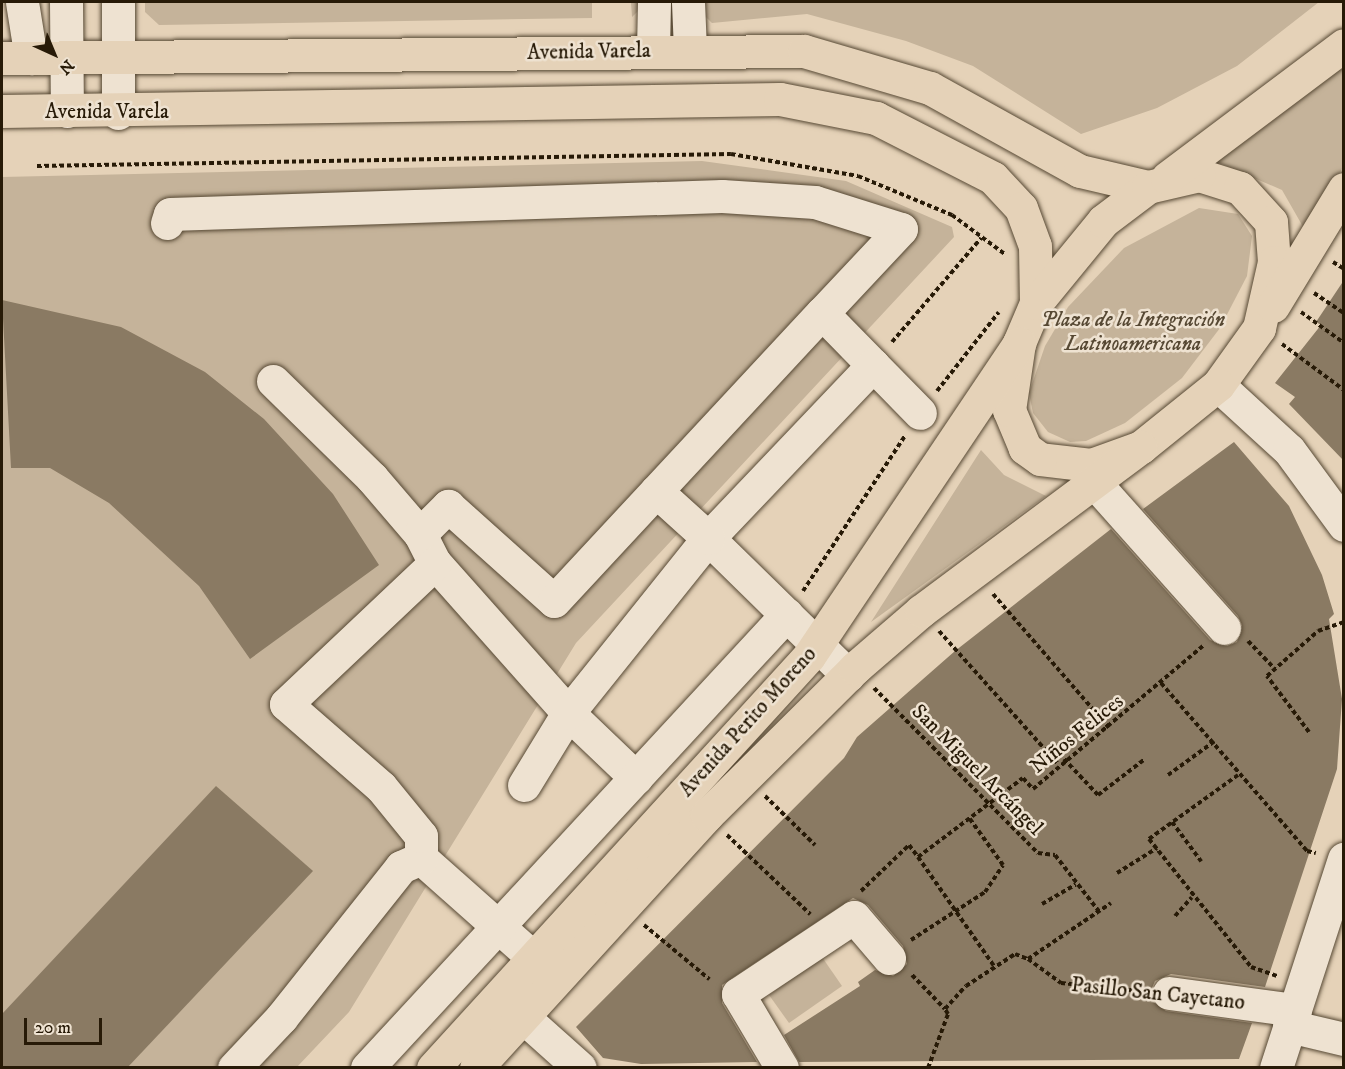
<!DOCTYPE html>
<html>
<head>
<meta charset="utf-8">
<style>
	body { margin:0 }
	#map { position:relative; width:1345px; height:1069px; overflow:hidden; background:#e5d2b8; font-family:"IM FELL DW Pica",serif }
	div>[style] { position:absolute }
	.green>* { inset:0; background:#c5b39a }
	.building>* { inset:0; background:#8a7a63 }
	.path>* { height:4px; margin-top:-2px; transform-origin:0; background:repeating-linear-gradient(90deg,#271a07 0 4.5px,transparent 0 7.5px) }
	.roads { filter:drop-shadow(0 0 2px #564833) drop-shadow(0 0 2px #564833) }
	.minor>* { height:33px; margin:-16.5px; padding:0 16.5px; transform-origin:16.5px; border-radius:16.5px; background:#eee2d1 }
	.major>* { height:33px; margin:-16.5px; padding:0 16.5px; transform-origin:16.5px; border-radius:16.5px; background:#e5d2b8 }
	span { translate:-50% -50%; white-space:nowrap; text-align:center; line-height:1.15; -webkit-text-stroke:5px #eee2d1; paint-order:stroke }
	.street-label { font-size:21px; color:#271a07 }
	.park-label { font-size:21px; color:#564833; font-style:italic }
	.frame { position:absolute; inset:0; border:3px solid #271a07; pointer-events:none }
	.north { position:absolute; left:24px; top:24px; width:60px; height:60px; -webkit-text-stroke:4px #eee2d1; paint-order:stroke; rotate:136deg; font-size:16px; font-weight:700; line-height:24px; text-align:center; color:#271a07 }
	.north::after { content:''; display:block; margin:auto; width:21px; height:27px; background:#271a07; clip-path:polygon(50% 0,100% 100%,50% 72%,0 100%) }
	.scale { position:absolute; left:24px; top:1018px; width:78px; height:27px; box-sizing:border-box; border:3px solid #271a07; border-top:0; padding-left:8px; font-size:18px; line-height:21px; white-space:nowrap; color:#271a07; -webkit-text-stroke:4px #eee2d1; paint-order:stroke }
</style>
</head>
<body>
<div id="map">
	<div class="green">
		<div style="clip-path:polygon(145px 2px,592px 2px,592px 18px,159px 25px,145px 12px)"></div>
		<div style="clip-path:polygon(631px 2px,1319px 2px,1237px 66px,1157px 108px,1081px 134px,973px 66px,906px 41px,807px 14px,712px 23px,699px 10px,639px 10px,632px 17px)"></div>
		<div style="clip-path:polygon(1343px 64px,1343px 167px,1306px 232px,1282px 190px,1217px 162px)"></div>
		<div style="clip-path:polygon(702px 161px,846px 181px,952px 227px,954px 237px,576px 643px,349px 1012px,297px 1067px,2px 1067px,2px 177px)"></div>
		<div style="clip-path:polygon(1199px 208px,1238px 214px,1252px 236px,1247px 276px,1220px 328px,1182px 378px,1125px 423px,1086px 441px,1070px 442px,1048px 432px,1033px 413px,1029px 393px,1045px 346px,1068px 307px,1124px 248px)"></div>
		<div style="clip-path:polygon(981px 450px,1004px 475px,1046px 496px,871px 622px)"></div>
		<div style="clip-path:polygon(822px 957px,842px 986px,789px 1023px,769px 995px)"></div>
	</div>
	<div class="building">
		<div style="clip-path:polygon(1344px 280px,1344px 461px,1289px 404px,1295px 397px,1275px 383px,1321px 325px,1316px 322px)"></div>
		<div style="clip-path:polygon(2px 300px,121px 327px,205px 372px,264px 419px,333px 494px,379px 565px,250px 659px,199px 586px,109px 503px,50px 468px,11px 468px)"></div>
		<div style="clip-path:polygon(1234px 442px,1289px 506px,1322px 575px,1334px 614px,1329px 619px,1342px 699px,1337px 769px,1265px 987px,1171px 974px,1155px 981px,1151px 990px,1152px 1001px,1166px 1011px,1252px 1023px,1239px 1059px,799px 1062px,784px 1035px,860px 986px,858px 982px,875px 970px,893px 976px,907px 964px,903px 946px,868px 905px,853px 898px,722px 985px,722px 1003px,757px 1062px,641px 1064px,603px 1058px,576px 1027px,844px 758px,857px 737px,955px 651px,1111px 529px,1210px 640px,1227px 646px,1237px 642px,1242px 625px,1238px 616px,1143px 509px)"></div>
		<div style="clip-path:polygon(216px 786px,313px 871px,127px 1068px,2px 1068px,2px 1014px)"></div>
	</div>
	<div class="path">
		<div style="left:37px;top:166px;width:694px;rotate:-0.99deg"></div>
		<div style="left:731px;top:154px;width:129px;rotate:9.8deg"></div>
		<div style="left:858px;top:176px;width:102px;rotate:22.5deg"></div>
		<div style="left:952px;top:215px;width:67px;rotate:36.5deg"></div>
		<div style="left:1333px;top:262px;width:13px;rotate:32deg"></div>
		<div style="left:1314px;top:293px;width:36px;rotate:34deg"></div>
		<div style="left:1301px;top:312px;width:53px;rotate:35.8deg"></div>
		<div style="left:892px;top:342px;width:137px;rotate:-49.4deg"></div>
		<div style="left:1282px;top:344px;width:77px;rotate:36.6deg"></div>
		<div style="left:937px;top:391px;width:100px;rotate:-51.9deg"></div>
		<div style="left:803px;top:591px;width:186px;rotate:-56.7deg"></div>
		<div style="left:993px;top:594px;width:177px;rotate:49.1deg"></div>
		<div style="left:939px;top:631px;width:180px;rotate:48.2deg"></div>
		<div style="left:1248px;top:641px;width:39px;rotate:46deg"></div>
		<div style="left:1161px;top:683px;width:223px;rotate:49deg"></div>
		<div style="left:1307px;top:851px;width:9px;rotate:13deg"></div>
		<div style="left:874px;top:688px;width:233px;rotate:45.2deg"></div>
		<div style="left:1038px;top:853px;width:17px;rotate:7deg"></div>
		<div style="left:1055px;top:855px;width:70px;rotate:52deg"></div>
		<div style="left:1309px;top:732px;width:70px;rotate:-126.9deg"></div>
		<div style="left:1267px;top:676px;width:68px;rotate:-41.4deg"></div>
		<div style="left:1318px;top:631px;width:28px;rotate:-19deg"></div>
		<div style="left:1064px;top:759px;width:50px;rotate:46.6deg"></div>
		<div style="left:1098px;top:795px;width:59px;rotate:-37.5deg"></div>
		<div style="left:1168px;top:775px;width:58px;rotate:-35.9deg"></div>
		<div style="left:1238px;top:775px;width:110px;rotate:144.3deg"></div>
		<div style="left:1149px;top:839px;width:164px;rotate:51.4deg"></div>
		<div style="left:1251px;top:967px;width:28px;rotate:19deg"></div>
		<div style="left:765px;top:796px;width:70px;rotate:44.4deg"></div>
		<div style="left:1172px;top:822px;width:49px;rotate:53.4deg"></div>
		<div style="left:727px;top:835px;width:115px;rotate:43.6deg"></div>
		<div style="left:918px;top:857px;width:133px;rotate:55.1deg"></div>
		<div style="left:1117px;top:873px;width:47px;rotate:-32deg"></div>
		<div style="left:861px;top:891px;width:66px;rotate:-43.8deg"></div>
		<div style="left:909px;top:845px;width:15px;rotate:53deg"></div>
		<div style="left:918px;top:857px;width:131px;rotate:-37deg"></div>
		<div style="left:1023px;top:778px;width:15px;rotate:48deg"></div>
		<div style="left:1033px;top:789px;width:222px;rotate:-40.1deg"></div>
		<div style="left:1042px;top:904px;width:39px;rotate:-30deg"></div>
		<div style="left:1175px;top:916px;width:25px;rotate:-48deg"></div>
		<div style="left:644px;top:925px;width:85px;rotate:39.7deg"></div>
		<div style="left:911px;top:940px;width:88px;rotate:-33deg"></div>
		<div style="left:985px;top:892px;width:32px;rotate:-56deg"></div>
		<div style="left:1003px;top:865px;width:57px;rotate:-125.7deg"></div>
		<div style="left:1028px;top:959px;width:41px;rotate:36deg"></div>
		<div style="left:1061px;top:983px;width:80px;rotate:5.7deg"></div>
		<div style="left:912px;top:975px;width:47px;rotate:45.9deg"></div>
		<div style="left:928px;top:1068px;width:58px;rotate:-69.7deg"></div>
		<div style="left:948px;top:1014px;width:6px;rotate:-121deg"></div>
		<div style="left:945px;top:1009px;width:31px;rotate:-48deg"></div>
		<div style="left:966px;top:986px;width:59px;rotate:-33.1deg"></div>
		<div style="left:1015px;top:954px;width:14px;rotate:21deg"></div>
		<div style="left:1028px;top:959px;width:100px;rotate:-34deg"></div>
	</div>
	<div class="roads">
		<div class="minor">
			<div style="left:22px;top:2px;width:57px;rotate:80.9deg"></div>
			<div style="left:66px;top:2px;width:109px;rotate:89.5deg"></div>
			<div style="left:118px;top:2px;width:111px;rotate:90deg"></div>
			<div style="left:688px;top:2px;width:48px;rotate:87.6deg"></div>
			<div style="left:653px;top:50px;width:48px;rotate:-88.8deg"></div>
			<div style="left:167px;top:223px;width:9px;rotate:-72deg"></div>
			<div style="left:170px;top:214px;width:552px;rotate:-1.87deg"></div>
			<div style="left:722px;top:196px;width:93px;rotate:3.7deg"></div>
			<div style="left:815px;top:202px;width:90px;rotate:17.4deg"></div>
			<div style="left:901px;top:229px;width:115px;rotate:133.2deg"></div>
			<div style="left:822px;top:313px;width:73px;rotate:45.6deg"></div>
			<div style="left:873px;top:365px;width:239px;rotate:133.6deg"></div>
			<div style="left:708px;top:538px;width:196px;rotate:44.4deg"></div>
			<div style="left:873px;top:365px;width:67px;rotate:45.6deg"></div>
			<div style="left:273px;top:381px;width:139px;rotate:44.4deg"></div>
			<div style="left:372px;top:478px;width:74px;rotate:49.4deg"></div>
			<div style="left:420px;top:534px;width:33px;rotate:63deg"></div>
			<div style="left:435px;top:563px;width:200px;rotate:48.4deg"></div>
			<div style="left:568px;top:713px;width:94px;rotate:43.7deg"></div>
			<div style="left:1218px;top:385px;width:96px;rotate:42.5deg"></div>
			<div style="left:1289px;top:450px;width:93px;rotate:53.7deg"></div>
			<div style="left:1095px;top:483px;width:194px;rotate:48.3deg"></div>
			<div style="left:420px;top:534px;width:40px;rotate:-45deg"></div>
			<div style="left:448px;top:506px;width:142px;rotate:41.9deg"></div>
			<div style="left:554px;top:601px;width:393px;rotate:-47.1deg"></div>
			<div style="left:524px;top:785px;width:84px;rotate:-58.6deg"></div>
			<div style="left:568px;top:713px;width:224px;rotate:-51.3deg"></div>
			<div style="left:708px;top:538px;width:70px;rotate:-137.9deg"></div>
			<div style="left:421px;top:858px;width:178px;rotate:41.6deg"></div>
			<div style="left:1169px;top:993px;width:127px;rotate:7.7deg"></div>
			<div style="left:523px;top:1017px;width:76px;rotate:41.8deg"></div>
			<div style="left:1289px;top:1026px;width:57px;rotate:13.3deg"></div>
			<div style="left:234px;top:1068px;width:69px;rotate:-46.8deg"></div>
			<div style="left:281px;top:1018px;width:193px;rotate:-51.5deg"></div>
			<div style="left:401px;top:867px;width:22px;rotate:-24deg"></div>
			<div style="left:421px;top:858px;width:22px;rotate:-90deg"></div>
			<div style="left:421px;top:836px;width:63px;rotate:-129.2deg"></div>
			<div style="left:381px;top:787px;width:126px;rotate:-138.9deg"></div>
			<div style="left:286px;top:704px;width:205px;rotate:-43.4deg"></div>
			<div style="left:367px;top:1068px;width:618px;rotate:-47.23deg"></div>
			<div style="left:782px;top:1068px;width:86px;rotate:-120.7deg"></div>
			<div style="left:738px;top:994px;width:139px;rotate:-33.6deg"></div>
			<div style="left:854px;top:917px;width:54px;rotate:49.5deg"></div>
			<div style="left:1276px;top:1068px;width:220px;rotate:-72deg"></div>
		</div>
		<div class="major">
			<div style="left:2px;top:58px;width:802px;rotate:-0.5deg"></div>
			<div style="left:804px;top:51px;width:131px;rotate:16.4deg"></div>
			<div style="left:930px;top:88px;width:171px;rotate:29deg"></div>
			<div style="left:1080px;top:171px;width:70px;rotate:13.2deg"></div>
			<div style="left:2px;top:111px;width:778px;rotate:-0.88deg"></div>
			<div style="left:780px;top:99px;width:98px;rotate:11.2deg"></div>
			<div style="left:876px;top:118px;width:131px;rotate:27.1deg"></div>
			<div style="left:993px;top:178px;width:41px;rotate:47deg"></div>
			<div style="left:1021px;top:208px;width:40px;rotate:69.8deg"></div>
			<div style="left:1035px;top:246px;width:57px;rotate:89deg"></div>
			<div style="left:1199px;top:175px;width:43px;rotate:17.6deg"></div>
			<div style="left:1240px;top:188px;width:46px;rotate:47.6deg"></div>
			<div style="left:1271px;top:222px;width:40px;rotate:85.7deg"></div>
			<div style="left:1274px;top:262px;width:68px;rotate:102.8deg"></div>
			<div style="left:1259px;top:328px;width:70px;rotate:125.7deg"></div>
			<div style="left:1218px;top:385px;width:99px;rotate:141.2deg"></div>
			<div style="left:1141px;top:447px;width:53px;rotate:160.2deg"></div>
			<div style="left:1091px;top:465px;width:51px;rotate:-173.3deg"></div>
			<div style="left:1040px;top:459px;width:19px;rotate:-144deg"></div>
			<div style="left:1025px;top:448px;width:41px;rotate:-112.8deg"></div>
			<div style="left:1009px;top:410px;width:68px;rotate:-81.5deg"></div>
			<div style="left:1019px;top:343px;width:43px;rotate:-67deg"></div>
			<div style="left:1036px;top:303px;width:106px;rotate:-50.7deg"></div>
			<div style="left:1103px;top:221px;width:56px;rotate:-37.1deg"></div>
			<div style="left:1148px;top:187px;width:52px;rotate:-13.2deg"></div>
			<div style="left:1167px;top:178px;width:221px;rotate:-36.9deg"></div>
			<div style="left:1273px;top:306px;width:137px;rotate:-58.7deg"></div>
			<div style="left:433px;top:1068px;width:558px;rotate:-47.62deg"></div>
			<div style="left:809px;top:656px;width:377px;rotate:-56.1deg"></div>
			<div style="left:476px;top:1068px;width:343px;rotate:-47.6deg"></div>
			<div style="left:707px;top:815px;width:209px;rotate:-44.8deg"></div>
			<div style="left:855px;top:668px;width:87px;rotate:-40.8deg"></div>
			<div style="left:921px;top:611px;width:274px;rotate:-36.7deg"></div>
		</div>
	</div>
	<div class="street-label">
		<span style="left:589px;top:52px;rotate:-1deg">Avenida Varela</span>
		<span style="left:107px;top:112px">Avenida Varela</span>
		<span style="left:748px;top:722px;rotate:-48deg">Avenida Perito Moreno</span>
		<span style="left:1077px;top:734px;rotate:-39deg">Niños Felices</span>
		<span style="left:977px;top:770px;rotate:45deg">San Miguel Arcángel</span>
		<span style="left:1158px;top:994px;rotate:6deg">Pasillo San Cayetano</span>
	</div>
	<div class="park-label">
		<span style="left:1133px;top:332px">Plaza de la Integración<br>Latinoamericana</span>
	</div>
	<div class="frame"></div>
	<div class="north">N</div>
	<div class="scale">20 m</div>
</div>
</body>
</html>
